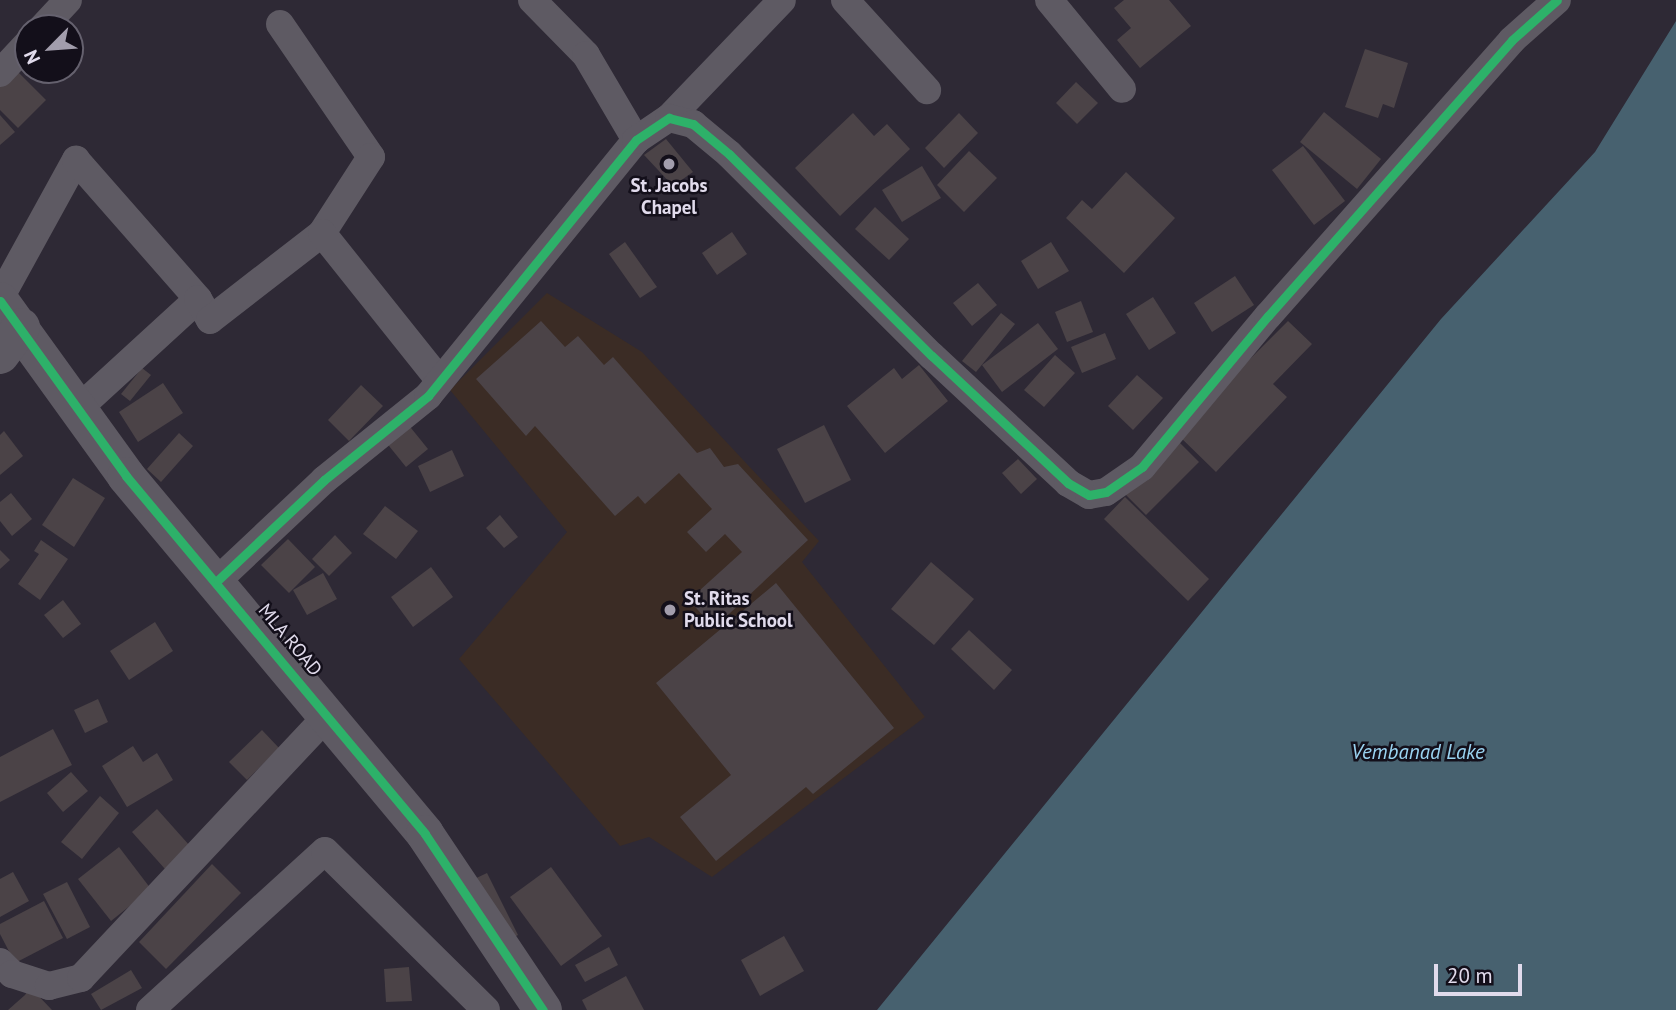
<!DOCTYPE html>
<html>
<head>
<meta charset="utf-8">
<style>
	body { margin:0 }
	#map { position:relative; width:1676px; height:1010px; overflow:hidden; background:#2e2935; font-family:"PT Sans",sans-serif }
	div>[style] { position:absolute }
	.education>* { inset:0; background:#3b2c25 }
	.water>* { inset:0; background:#47616f }
	.building>* { inset:0; background:#4b4347 }
	.street>* { height:28px; margin:-14px; padding:0 14px; transform-origin:14px; border-radius:14px; background:#5e5a63 }
	.secondary>* { height:38px; margin:-19px; padding:0 19px; transform-origin:19px; border-radius:19px; background:#5e5a63 }
	.cycleway>* { height:9px; margin:-4.5px; padding:0 4.5px; transform-origin:4.5px; border-radius:4.5px; background:#2db169 }
	.dots>* { width:19px; height:19px; translate:-50% -50%; box-sizing:border-box; border:4px solid #130f1a; border-radius:50% }
	span { translate:-50% -50%; white-space:nowrap; text-align:center; line-height:1.15; -webkit-text-stroke:5px #130f1a; paint-order:stroke }
	.poi-label { font-size:19px; color:#e1dbec; font-weight:700 }
	.left { translate:0 -50%; text-align:left }
	.street-label { font-size:19px; color:#e1dbec }
	.water-label { font-size:21px; color:#9ad3f1; font-style:italic }
	.north { position:absolute; left:14px; top:14px; width:70px; height:70px; box-sizing:border-box; background:#130f1a; border:2px solid #65616e; border-radius:50%; rotate:245deg; font-size:19px; font-weight:700; line-height:28px; text-align:center; color:#e1dbec }
	.north::after { content:''; display:block; margin:auto; width:24px; height:32px; background:#a29dac; clip-path:polygon(50% 0,100% 100%,50% 72%,0 100%) }
	.scale { position:absolute; left:1434px; top:964px; width:88px; height:32px; box-sizing:border-box; border:4px solid #e1dbec; border-top:0; padding-left:9px; font-size:21px; line-height:24px; white-space:nowrap; color:#e1dbec; -webkit-text-stroke:5px #130f1a; paint-order:stroke }
</style>
</head>
<body>
<div id="map">
	<div class="education">
		<div style="clip-path:polygon(547px 293px,642px 352px,819px 541px,802px 562px,925px 717px,712px 877px,649px 837px,620px 846px,459px 659px,567px 532px,450px 390px)"></div>
	</div>
	<div class="water">
		<div style="clip-path:polygon(1676px 21px,1676px 1010px,877px 1010px,1441px 319px,1595px 152px)"></div>
	</div>
	<div class="building">
		<div style="clip-path:polygon(1124px 0,1169px 0,1191px 26px,1140px 68px,1117px 40px,1131px 28px,1114px 8px)"></div>
		<div style="clip-path:polygon(1365px 49px,1408px 63px,1394px 108px,1383px 104px,1378px 118px,1345px 107px)"></div>
		<div style="clip-path:polygon(14px 68px,46px 100px,18px 128px,0 110px,0 82px)"></div>
		<div style="clip-path:polygon(1076px 82px,1098px 103px,1077px 124px,1056px 103px)"></div>
		<div style="clip-path:polygon(1324px 112px,1381px 159px,1357px 189px,1300px 142px)"></div>
		<div style="clip-path:polygon(853px 113px,874px 136px,887px 124px,910px 149px,840px 216px,795px 168px)"></div>
		<div style="clip-path:polygon(959px 113px,978px 133px,944px 168px,925px 148px)"></div>
		<div style="clip-path:polygon(0 115px,15px 132px,0 145px)"></div>
		<div style="clip-path:polygon(666px 139px,693px 172px,673px 186px,644px 155px)"></div>
		<div style="clip-path:polygon(1303px 146px,1345px 201px,1314px 225px,1272px 170px)"></div>
		<div style="clip-path:polygon(969px 151px,997px 178px,964px 212px,937px 185px)"></div>
		<div style="clip-path:polygon(922px 166px,941px 198px,902px 222px,882px 190px)"></div>
		<div style="clip-path:polygon(1126px 172px,1175px 218px,1124px 273px,1066px 218px,1082px 200px,1092px 209px)"></div>
		<div style="clip-path:polygon(875px 207px,909px 239px,889px 260px,855px 229px)"></div>
		<div style="clip-path:polygon(732px 232px,747px 254px,717px 275px,702px 253px)"></div>
		<div style="clip-path:polygon(625px 242px,657px 287px,640px 298px,609px 254px)"></div>
		<div style="clip-path:polygon(1051px 242px,1069px 271px,1038px 289px,1021px 261px)"></div>
		<div style="clip-path:polygon(1235px 276px,1254px 305px,1212px 332px,1194px 303px)"></div>
		<div style="clip-path:polygon(978px 283px,997px 305px,972px 326px,953px 303px)"></div>
		<div style="clip-path:polygon(1153px 297px,1176px 333px,1149px 350px,1126px 314px)"></div>
		<div style="clip-path:polygon(1081px 301px,1093px 332px,1067px 342px,1055px 312px)"></div>
		<div style="clip-path:polygon(1001px 313px,1015px 324px,976px 372px,962px 361px)"></div>
		<div style="clip-path:polygon(541px 321px,565px 347px,578px 336px,604px 365px,613px 357px,697px 453px,710px 448px,724px 467px,738px 464px,808px 540px,714px 628px,689px 600px,742px 552px,725px 534px,706px 552px,687px 532px,712px 509px,679px 473px,645px 504px,638px 496px,615px 516px,535px 426px,526px 436px,476px 379px)"></div>
		<div style="clip-path:polygon(1288px 321px,1312px 344px,1273px 384px,1287px 397px,1216px 472px,1176px 433px)"></div>
		<div style="clip-path:polygon(1038px 323px,1058px 349px,1002px 392px,982px 365px)"></div>
		<div style="clip-path:polygon(1105px 333px,1116px 359px,1082px 373px,1071px 347px)"></div>
		<div style="clip-path:polygon(1055px 355px,1075px 373px,1044px 407px,1024px 390px)"></div>
		<div style="clip-path:polygon(919px 365px,948px 401px,885px 453px,847px 406px,894px 368px,902px 379px)"></div>
		<div style="clip-path:polygon(142px 368px,151px 375px,130px 401px,121px 394px)"></div>
		<div style="clip-path:polygon(1137px 375px,1163px 398px,1133px 430px,1108px 406px)"></div>
		<div style="clip-path:polygon(163px 383px,183px 413px,138px 442px,119px 412px)"></div>
		<div style="clip-path:polygon(361px 385px,383px 406px,349px 441px,328px 420px)"></div>
		<div style="clip-path:polygon(407px 423px,428px 449px,406px 467px,385px 441px)"></div>
		<div style="clip-path:polygon(824px 425px,851px 480px,805px 503px,777px 449px)"></div>
		<div style="clip-path:polygon(4px 431px,23px 456px,0 475px,0 435px)"></div>
		<div style="clip-path:polygon(179px 433px,193px 446px,161px 482px,147px 469px)"></div>
		<div style="clip-path:polygon(1177px 440px,1199px 462px,1146px 515px,1124px 493px)"></div>
		<div style="clip-path:polygon(452px 450px,464px 476px,430px 492px,418px 466px)"></div>
		<div style="clip-path:polygon(1018px 459px,1037px 479px,1021px 494px,1002px 473px)"></div>
		<div style="clip-path:polygon(73px 478px,105px 498px,74px 547px,42px 525px)"></div>
		<div style="clip-path:polygon(11px 493px,32px 519px,12px 536px,0 521px,0 502px)"></div>
		<div style="clip-path:polygon(1125px 497px,1209px 579px,1188px 601px,1104px 519px)"></div>
		<div style="clip-path:polygon(385px 506px,418px 531px,396px 559px,363px 534px)"></div>
		<div style="clip-path:polygon(500px 515px,518px 537px,504px 548px,486px 528px)"></div>
		<div style="clip-path:polygon(335px 535px,352px 553px,329px 576px,312px 559px)"></div>
		<div style="clip-path:polygon(288px 539px,315px 567px,289px 593px,261px 565px)"></div>
		<div style="clip-path:polygon(41px 540px,68px 559px,40px 600px,18px 584px,39px 554px,34px 551px)"></div>
		<div style="clip-path:polygon(0 550px,10px 560px,0 569px)"></div>
		<div style="clip-path:polygon(931px 562px,974px 599px,934px 645px,891px 609px)"></div>
		<div style="clip-path:polygon(431px 567px,453px 597px,413px 627px,391px 597px)"></div>
		<div style="clip-path:polygon(323px 573px,337px 599px,307px 615px,293px 590px)"></div>
		<div style="clip-path:polygon(776px 583px,894px 728px,813px 794px,806px 787px,716px 861px,680px 817px,731px 775px,656px 683px)"></div>
		<div style="clip-path:polygon(63px 600px,81px 624px,63px 638px,44px 615px)"></div>
		<div style="clip-path:polygon(155px 622px,173px 651px,129px 680px,110px 651px)"></div>
		<div style="clip-path:polygon(969px 630px,1012px 670px,994px 690px,951px 649px)"></div>
		<div style="clip-path:polygon(98px 699px,108px 722px,85px 733px,74px 710px)"></div>
		<div style="clip-path:polygon(53px 729px,72px 765px,0 802px,0 757px)"></div>
		<div style="clip-path:polygon(262px 730px,279px 748px,247px 780px,229px 762px)"></div>
		<div style="clip-path:polygon(133px 746px,143px 762px,157px 753px,173px 780px,127px 807px,102px 766px)"></div>
		<div style="clip-path:polygon(71px 772px,88px 791px,63px 812px,47px 793px)"></div>
		<div style="clip-path:polygon(100px 796px,119px 813px,82px 859px,61px 842px)"></div>
		<div style="clip-path:polygon(157px 809px,190px 846px,165px 869px,132px 832px)"></div>
		<div style="clip-path:polygon(119px 847px,151px 889px,111px 921px,78px 879px)"></div>
		<div style="clip-path:polygon(212px 864px,241px 893px,166px 969px,139px 942px)"></div>
		<div style="clip-path:polygon(551px 867px,602px 936px,561px 966px,510px 897px)"></div>
		<div style="clip-path:polygon(13px 872px,29px 901px,0 917px,0 879px)"></div>
		<div style="clip-path:polygon(487px 873px,518px 935px,500px 945px,468px 882px)"></div>
		<div style="clip-path:polygon(67px 882px,90px 927px,67px 939px,43px 894px)"></div>
		<div style="clip-path:polygon(44px 901px,63px 938px,15px 963px,0 934px,0 924px)"></div>
		<div style="clip-path:polygon(784px 936px,804px 971px,760px 996px,741px 960px)"></div>
		<div style="clip-path:polygon(609px 947px,618px 965px,585px 982px,575px 965px)"></div>
		<div style="clip-path:polygon(409px 967px,412px 1001px,386px 1002px,384px 969px)"></div>
		<div style="clip-path:polygon(131px 970px,142px 988px,101px 1010px,91px 994px)"></div>
		<div style="clip-path:polygon(626px 976px,644px 1010px,587px 1010px,582px 1000px)"></div>
		<div style="clip-path:polygon(30px 987px,52px 1010px,8px 1010px,25px 995px)"></div>
	</div>
	<div class="street">
		<div style="left:532px;top:0;width:77px;rotate:45.5deg"></div>
		<div style="left:586px;top:55px;width:99px;rotate:59.5deg"></div>
		<div style="left:845px;top:0;width:122px;rotate:47.7deg"></div>
		<div style="left:1049px;top:0;width:115px;rotate:50.6deg"></div>
		<div style="left:280px;top:24px;width:161px;rotate:55.6deg"></div>
		<div style="left:371px;top:157px;width:90px;rotate:122.8deg"></div>
		<div style="left:42px;top:28px;width:38px;rotate:-47deg"></div>
		<div style="left:0;top:73px;width:41px;rotate:-47deg"></div>
		<div style="left:669px;top:118px;width:163px;rotate:-46.2deg"></div>
		<div style="left:0;top:298px;width:158px;rotate:-61.2deg"></div>
		<div style="left:76px;top:160px;width:185px;rotate:48.7deg"></div>
		<div style="left:79px;top:408px;width:161px;rotate:-42.5deg"></div>
		<div style="left:198px;top:299px;width:24px;rotate:60deg"></div>
		<div style="left:210px;top:320px;width:142px;rotate:-37.8deg"></div>
		<div style="left:322px;top:233px;width:189px;rotate:51.4deg"></div>
		<div style="left:218px;top:580px;width:146px;rotate:-43.3deg"></div>
		<div style="left:324px;top:480px;width:134px;rotate:-38.9deg"></div>
		<div style="left:428px;top:396px;width:330px;rotate:-50.9deg"></div>
		<div style="left:636px;top:140px;width:40px;rotate:-34deg"></div>
		<div style="left:669px;top:118px;width:25px;rotate:14deg"></div>
		<div style="left:693px;top:124px;width:47px;rotate:39.8deg"></div>
		<div style="left:729px;top:154px;width:286px;rotate:44.9deg"></div>
		<div style="left:932px;top:356px;width:186px;rotate:43deg"></div>
		<div style="left:1068px;top:483px;width:24px;rotate:30deg"></div>
		<div style="left:1089px;top:495px;width:17px;rotate:-10deg"></div>
		<div style="left:1106px;top:492px;width:44px;rotate:-34.8deg"></div>
		<div style="left:1142px;top:467px;width:197px;rotate:-50.2deg"></div>
		<div style="left:1268px;top:316px;width:368px;rotate:-48.5deg"></div>
		<div style="left:1512px;top:40px;width:60px;rotate:-41.6deg"></div>
		<div style="left:0;top:962px;width:17px;rotate:45deg"></div>
		<div style="left:12px;top:974px;width:39px;rotate:18deg"></div>
		<div style="left:49px;top:986px;width:33px;rotate:-14deg"></div>
		<div style="left:81px;top:978px;width:362px;rotate:-46.8deg"></div>
		<div style="left:150px;top:1010px;width:236px;rotate:-42.3deg"></div>
		<div style="left:325px;top:851px;width:226px;rotate:44.6deg"></div>
	</div>
	<div class="secondary">
		<div style="left:0;top:301px;width:216px;rotate:54.2deg"></div>
		<div style="left:126px;top:476px;width:466px;rotate:50.1deg"></div>
		<div style="left:425px;top:834px;width:212px;rotate:56.2deg"></div>
		<div style="left:0;top:355px;width:35px;rotate:-53deg"></div>
	</div>
	<div class="cycleway">
		<div style="left:0;top:301px;width:216px;rotate:54.2deg"></div>
		<div style="left:126px;top:476px;width:466px;rotate:50.1deg"></div>
		<div style="left:425px;top:834px;width:212px;rotate:56.2deg"></div>
		<div style="left:218px;top:580px;width:146px;rotate:-43.3deg"></div>
		<div style="left:324px;top:480px;width:134px;rotate:-38.9deg"></div>
		<div style="left:428px;top:396px;width:330px;rotate:-50.9deg"></div>
		<div style="left:636px;top:140px;width:40px;rotate:-34deg"></div>
		<div style="left:669px;top:118px;width:25px;rotate:14deg"></div>
		<div style="left:693px;top:124px;width:47px;rotate:39.8deg"></div>
		<div style="left:729px;top:154px;width:286px;rotate:44.9deg"></div>
		<div style="left:932px;top:356px;width:186px;rotate:43deg"></div>
		<div style="left:1068px;top:483px;width:24px;rotate:30deg"></div>
		<div style="left:1089px;top:495px;width:17px;rotate:-10deg"></div>
		<div style="left:1106px;top:492px;width:44px;rotate:-34.8deg"></div>
		<div style="left:1142px;top:467px;width:197px;rotate:-50.2deg"></div>
		<div style="left:1268px;top:316px;width:368px;rotate:-48.5deg"></div>
		<div style="left:1512px;top:40px;width:60px;rotate:-41.6deg"></div>
	</div>
	<div class="dots">
		<div style="left:669px;top:164px;background:#a29dac"></div>
		<div style="left:670px;top:610px;background:#a29dac"></div>
	</div>
	<div class="poi-label">
		<span style="left:669px;top:197px">St. Jacobs<br>Chapel</span>
		<span class="left" style="left:684px;top:610px">St. Ritas<br>Public School</span>
	</div>
	<div class="street-label">
		<span style="left:290px;top:640px;rotate:50deg">MLA ROAD</span>
	</div>
	<div class="water-label">
		<span style="left:1418px;top:752px">Vembanad Lake</span>
	</div>
	<div class="north">N</div>
	<div class="scale">20 m</div>
</div>
</body>
</html>
